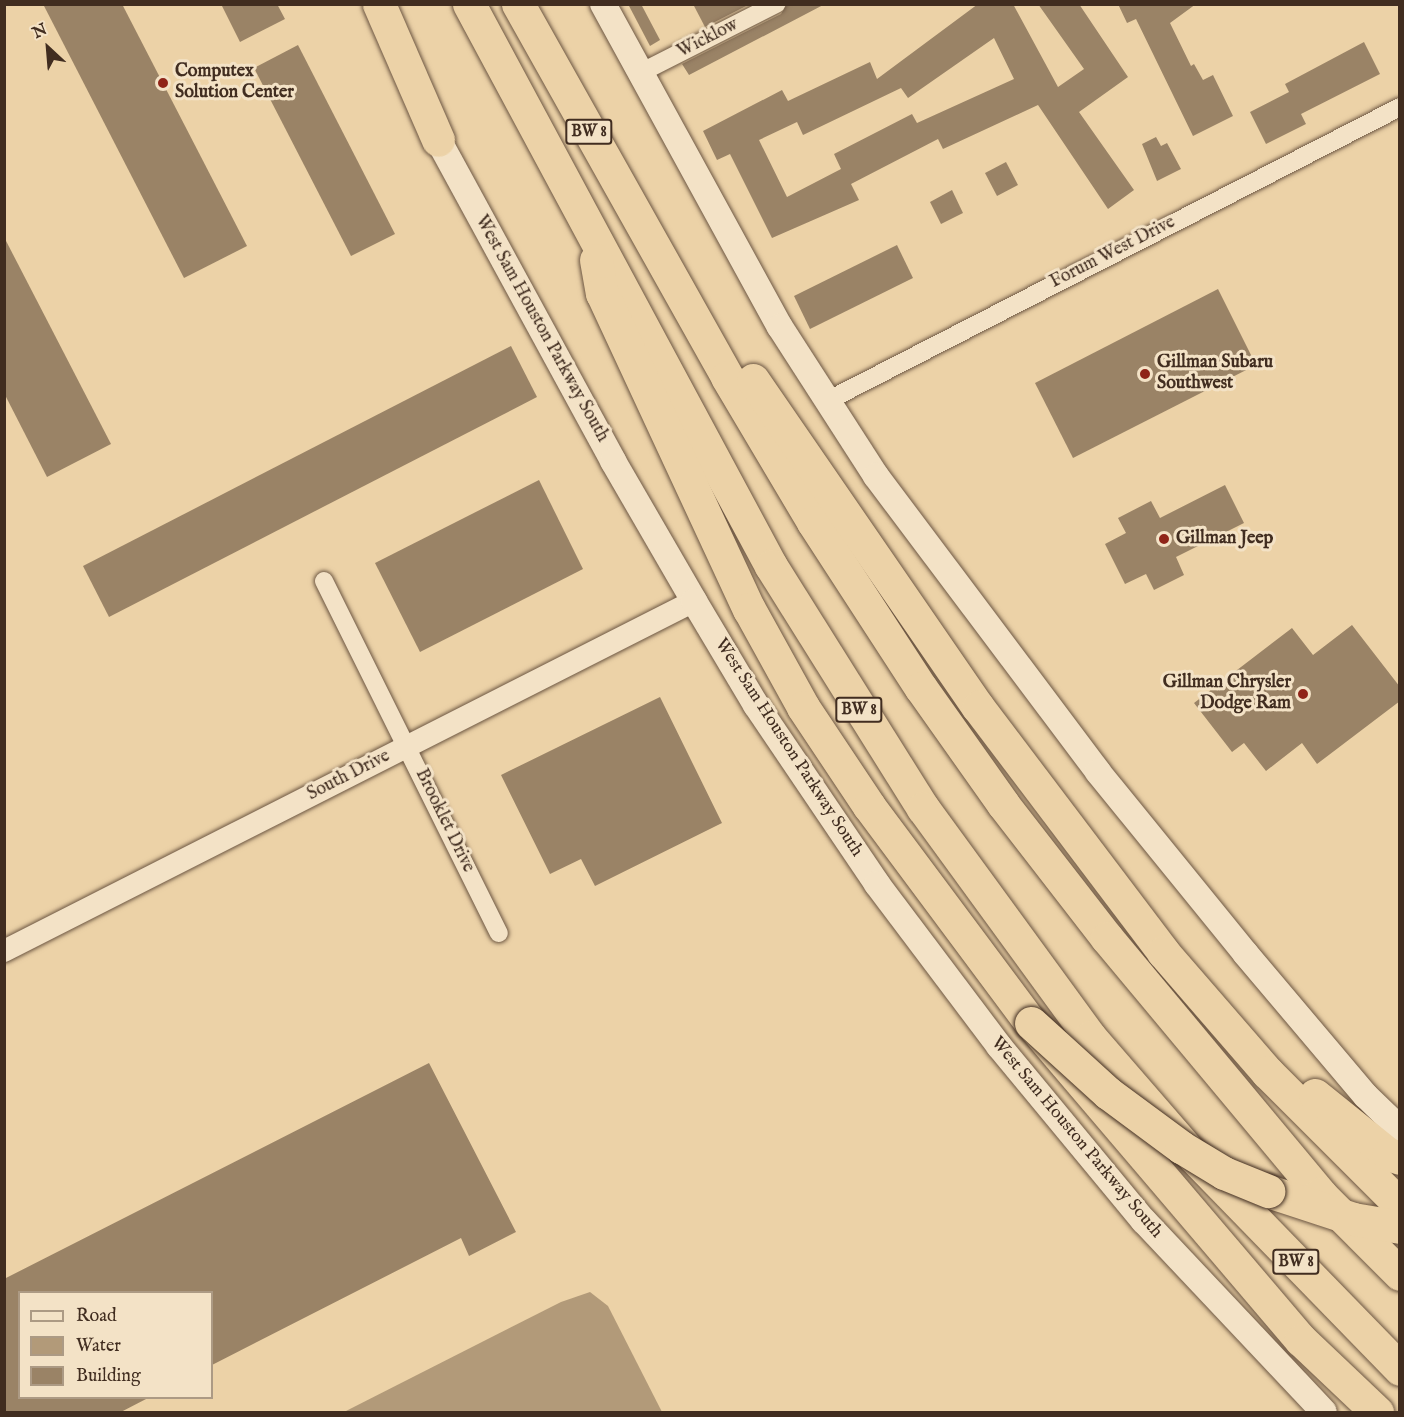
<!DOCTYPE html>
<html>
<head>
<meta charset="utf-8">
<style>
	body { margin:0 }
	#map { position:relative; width:1404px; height:1417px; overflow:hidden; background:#ecd2a7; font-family:"IM FELL English",serif }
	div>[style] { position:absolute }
	.water>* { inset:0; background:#b29a79 }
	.building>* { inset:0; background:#9a8366 }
	.roads { filter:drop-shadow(0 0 2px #6c5642) drop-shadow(0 0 2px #6c5642) }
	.minor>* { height:18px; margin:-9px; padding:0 9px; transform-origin:9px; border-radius:9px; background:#f3e2c6 }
	.tertiary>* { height:22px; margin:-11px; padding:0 11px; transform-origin:11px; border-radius:11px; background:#f3e2c6 }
	.secondary>* { height:26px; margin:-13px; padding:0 13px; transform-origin:13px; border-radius:13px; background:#f3e2c6 }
	.motorway>* { height:33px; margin:-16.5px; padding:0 16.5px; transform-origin:16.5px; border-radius:16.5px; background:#ecd2a7 }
	.bridges { filter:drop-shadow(0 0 2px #412d20) drop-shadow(0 0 2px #412d20) }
	.motorway-bridge>* { height:33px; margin:-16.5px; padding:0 16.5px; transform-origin:16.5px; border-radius:16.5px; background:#ecd2a7 }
	.dots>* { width:16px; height:16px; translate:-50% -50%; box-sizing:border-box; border:3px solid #f3e2c6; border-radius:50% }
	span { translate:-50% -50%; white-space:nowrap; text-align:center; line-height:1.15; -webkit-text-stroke:6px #f3e2c6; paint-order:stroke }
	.shield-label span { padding:2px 4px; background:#f3e2c6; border:2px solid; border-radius:4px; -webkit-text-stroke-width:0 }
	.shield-label { font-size:16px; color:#412d20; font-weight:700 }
	.street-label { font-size:18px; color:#412d20 }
	.poi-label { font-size:18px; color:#412d20; font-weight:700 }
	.left { translate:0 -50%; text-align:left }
	.right { translate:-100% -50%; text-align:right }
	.frame { position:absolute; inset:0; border:6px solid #412d20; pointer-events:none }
	.legend { position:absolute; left:18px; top:1291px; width:195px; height:108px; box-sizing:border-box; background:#f3e2c6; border:2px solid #ac9a84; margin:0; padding:8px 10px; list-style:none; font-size:18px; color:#412d20 }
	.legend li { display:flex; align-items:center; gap:12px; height:30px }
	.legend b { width:30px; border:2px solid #ac9a84 }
	.north { position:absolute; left:18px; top:18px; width:60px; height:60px; -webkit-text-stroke:4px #f3e2c6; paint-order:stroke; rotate:334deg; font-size:16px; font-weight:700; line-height:24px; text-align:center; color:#412d20 }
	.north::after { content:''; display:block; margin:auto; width:21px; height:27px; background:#412d20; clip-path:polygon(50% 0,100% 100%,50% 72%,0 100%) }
</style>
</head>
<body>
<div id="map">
	<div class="water">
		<div style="clip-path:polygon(590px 1292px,608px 1306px,662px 1412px,344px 1412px,561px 1302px)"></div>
	</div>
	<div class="building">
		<div style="clip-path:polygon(43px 4px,122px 4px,247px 246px,184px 278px)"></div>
		<div style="clip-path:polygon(221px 4px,277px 4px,285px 19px,240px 42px)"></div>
		<div style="clip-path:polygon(628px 4px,641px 4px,660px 40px,650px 46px)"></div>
		<div style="clip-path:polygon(693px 4px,750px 4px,705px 27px)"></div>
		<div style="clip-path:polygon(787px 4px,825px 4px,689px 75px,682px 64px,781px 14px)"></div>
		<div style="clip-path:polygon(evenodd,978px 4px,1013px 4px,1058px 87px,1084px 69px,1038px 4px,1079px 4px,1128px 77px,1079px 112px,1134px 190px,1108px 209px,1038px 105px,943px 149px,938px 139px,851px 184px,859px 200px,772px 238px,730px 154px,717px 160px,703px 131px,782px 90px,788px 101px,870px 62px,877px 79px,978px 4px,994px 38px,1014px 79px,917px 123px,912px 114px,834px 154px,841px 169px,787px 197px,759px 140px,797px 122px,803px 135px,901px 88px,908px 98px,994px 38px)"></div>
		<div style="clip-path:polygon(1118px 4px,1196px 4px,1170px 23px,1191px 66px,1194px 64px,1203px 80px,1213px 75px,1233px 116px,1193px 136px,1136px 19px,1127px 23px)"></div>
		<div style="clip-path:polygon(1364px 42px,1380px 74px,1301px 114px,1306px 124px,1266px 144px,1250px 112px,1289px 92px,1285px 84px)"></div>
		<div style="clip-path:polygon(298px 45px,395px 234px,351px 256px,254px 68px)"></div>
		<div style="clip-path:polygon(1156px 137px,1161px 146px,1167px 143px,1181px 169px,1157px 181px,1142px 144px)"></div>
		<div style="clip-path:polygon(1006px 162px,1018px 185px,997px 196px,985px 173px)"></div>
		<div style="clip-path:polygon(952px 190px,963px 213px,941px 224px,930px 202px)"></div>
		<div style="clip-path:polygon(4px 237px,111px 444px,47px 477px,4px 393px)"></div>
		<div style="clip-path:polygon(897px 245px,913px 278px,810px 329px,794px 296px)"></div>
		<div style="clip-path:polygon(1218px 289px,1256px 365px,1073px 458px,1035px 383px)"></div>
		<div style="clip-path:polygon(511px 346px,537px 397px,109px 617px,83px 566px)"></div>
		<div style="clip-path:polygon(539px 480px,583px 569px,420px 652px,375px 563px)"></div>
		<div style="clip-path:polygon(1225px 485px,1244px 523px,1176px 557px,1184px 575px,1154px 590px,1146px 574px,1125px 584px,1105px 544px,1126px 533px,1118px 518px,1151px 501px,1160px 518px)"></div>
		<div style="clip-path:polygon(1352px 625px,1400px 687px,1400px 701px,1317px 764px,1302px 743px,1266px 771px,1244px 743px,1232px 752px,1194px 703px,1292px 628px,1313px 655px)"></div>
		<div style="clip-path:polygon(660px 697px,722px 823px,595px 886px,581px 859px,550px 874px,501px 775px)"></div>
		<div style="clip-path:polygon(429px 1063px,516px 1232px,469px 1256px,461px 1238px,212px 1365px,212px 1293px,20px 1293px,20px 1398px,148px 1398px,119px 1413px,4px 1413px,4px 1279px)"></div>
	</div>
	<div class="roads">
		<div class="minor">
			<div style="left:640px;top:73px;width:153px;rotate:-26.9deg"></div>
			<div style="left:827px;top:401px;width:644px;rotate:-27.16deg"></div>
			<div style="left:324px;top:581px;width:393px;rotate:63.6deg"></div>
		</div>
		<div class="tertiary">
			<div style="left:4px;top:951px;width:774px;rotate:-26.9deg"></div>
		</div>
		<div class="secondary">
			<div style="left:603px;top:4px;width:368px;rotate:61.3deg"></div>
			<div style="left:780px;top:327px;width:177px;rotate:57.2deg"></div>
			<div style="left:876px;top:476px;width:370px;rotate:53.1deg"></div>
			<div style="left:1098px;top:772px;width:233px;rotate:50.9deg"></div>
			<div style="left:1245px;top:953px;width:187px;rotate:49.8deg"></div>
			<div style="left:1366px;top:1096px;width:47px;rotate:44.1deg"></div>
			<div style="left:429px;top:123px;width:385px;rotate:61.4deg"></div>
			<div style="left:613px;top:461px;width:162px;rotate:59.9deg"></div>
			<div style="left:694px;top:601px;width:121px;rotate:59.2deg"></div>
			<div style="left:756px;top:705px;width:216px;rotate:55.9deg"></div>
			<div style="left:877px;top:884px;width:203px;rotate:53deg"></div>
			<div style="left:999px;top:1046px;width:227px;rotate:50.4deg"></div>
			<div style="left:1144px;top:1221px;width:262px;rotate:46.7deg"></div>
		</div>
		<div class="motorway">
			<div style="left:379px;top:4px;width:148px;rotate:66.5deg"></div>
			<div style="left:469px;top:4px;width:638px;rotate:61.75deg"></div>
			<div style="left:771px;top:566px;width:286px;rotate:57.9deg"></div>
			<div style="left:923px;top:808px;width:283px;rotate:53.9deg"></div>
			<div style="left:1090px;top:1037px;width:157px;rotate:49.1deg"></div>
			<div style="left:1193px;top:1156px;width:297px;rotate:45.8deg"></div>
			<div style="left:518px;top:4px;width:428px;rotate:60.7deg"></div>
			<div style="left:727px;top:377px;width:169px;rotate:59.3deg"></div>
			<div style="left:813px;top:522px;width:198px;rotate:57deg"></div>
			<div style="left:921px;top:688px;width:142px;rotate:54.7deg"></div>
			<div style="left:1003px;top:804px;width:170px;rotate:52.2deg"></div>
			<div style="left:1107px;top:938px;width:333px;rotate:50.2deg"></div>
			<div style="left:1320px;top:1194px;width:113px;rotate:45deg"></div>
			<div style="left:596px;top:260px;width:34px;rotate:80deg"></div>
			<div style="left:602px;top:293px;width:349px;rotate:65.1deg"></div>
			<div style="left:749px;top:609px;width:112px;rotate:61.1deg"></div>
			<div style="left:803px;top:707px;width:119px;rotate:56.3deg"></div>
			<div style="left:869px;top:806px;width:271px;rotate:53.3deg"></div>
			<div style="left:1031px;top:1023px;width:416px;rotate:49.6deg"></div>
			<div style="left:1301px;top:1340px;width:105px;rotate:43.5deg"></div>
			<div style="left:753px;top:380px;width:397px;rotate:55.5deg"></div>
			<div style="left:978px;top:707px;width:307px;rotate:52.9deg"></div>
			<div style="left:1163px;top:952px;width:159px;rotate:49.1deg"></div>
			<div style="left:1267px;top:1072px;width:188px;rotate:45deg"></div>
			<div style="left:1315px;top:1095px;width:94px;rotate:38.9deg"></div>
			<div style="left:1388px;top:1154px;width:13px;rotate:18deg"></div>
			<div style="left:1268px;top:1191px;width:89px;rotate:18.2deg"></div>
			<div style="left:1353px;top:1219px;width:48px;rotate:9.7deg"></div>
		</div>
	</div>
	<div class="bridges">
		<div class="motorway-bridge">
			<div style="left:1031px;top:1023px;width:104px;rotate:42.3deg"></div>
			<div style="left:1108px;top:1093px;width:91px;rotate:36.5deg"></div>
			<div style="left:1181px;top:1147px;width:50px;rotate:31.2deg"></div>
			<div style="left:1224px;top:1173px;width:48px;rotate:22.2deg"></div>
		</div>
	</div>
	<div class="dots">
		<div style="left:163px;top:83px;background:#8f2418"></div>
		<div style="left:1145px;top:374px;background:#8f2418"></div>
		<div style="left:1164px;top:539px;background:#8f2418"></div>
		<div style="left:1303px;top:694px;background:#8f2418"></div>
	</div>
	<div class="shield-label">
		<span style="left:589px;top:132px">BW 8</span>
		<span style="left:859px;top:710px">BW 8</span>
		<span style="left:1296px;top:1262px">BW 8</span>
	</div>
	<div class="street-label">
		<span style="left:708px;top:39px;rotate:-27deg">Wicklow</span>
		<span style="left:1113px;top:253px;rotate:-27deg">Forum West Drive</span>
		<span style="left:541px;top:329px;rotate:61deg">West Sam Houston Parkway South</span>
		<span style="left:788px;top:748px;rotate:57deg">West Sam Houston Parkway South</span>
		<span style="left:349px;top:776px;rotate:-27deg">South Drive</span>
		<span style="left:444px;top:821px;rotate:64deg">Brooklet Drive</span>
		<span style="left:1076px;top:1138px;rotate:50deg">West Sam Houston Parkway South</span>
	</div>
	<div class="poi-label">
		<span class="left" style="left:175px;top:83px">Computex<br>Solution Center</span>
		<span class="left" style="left:1157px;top:374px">Gillman Subaru<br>Southwest</span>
		<span class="left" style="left:1176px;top:539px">Gillman Jeep</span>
		<span class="right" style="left:1291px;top:694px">Gillman Chrysler<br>Dodge Ram</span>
	</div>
	<div class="frame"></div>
	<ul class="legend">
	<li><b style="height:8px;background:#f3e2c6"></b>Road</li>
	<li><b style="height:16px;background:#b29a79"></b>Water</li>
	<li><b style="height:16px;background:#9a8366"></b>Building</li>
	</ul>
	<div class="north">N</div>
</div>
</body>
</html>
